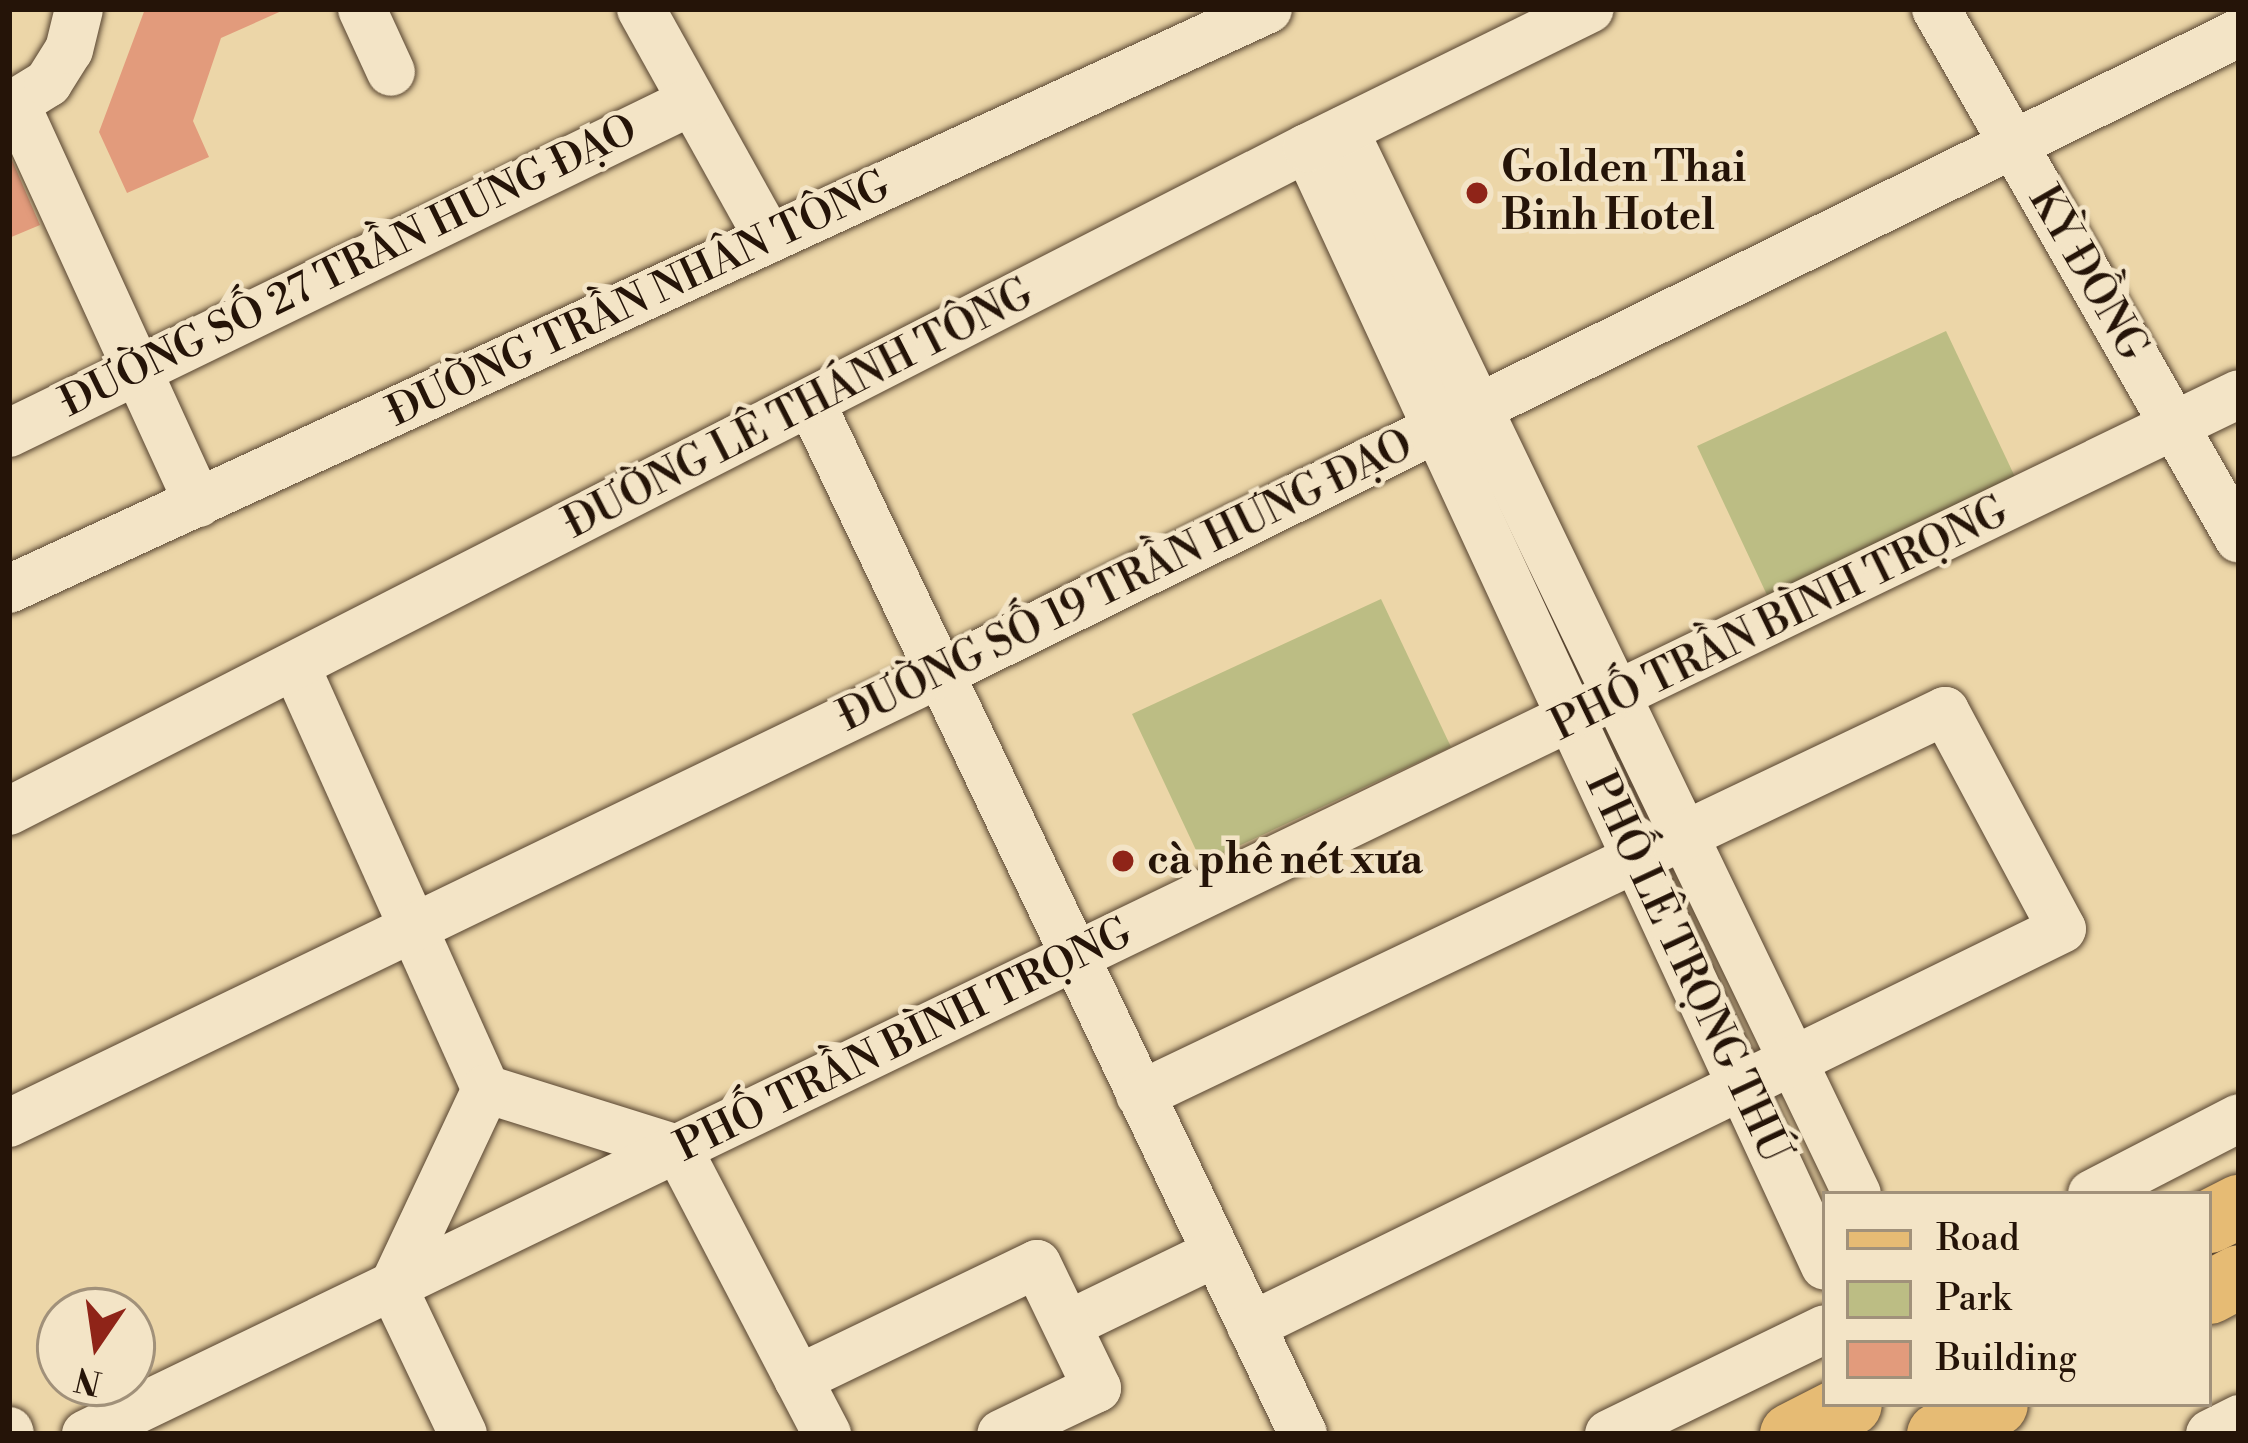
<!DOCTYPE html>
<html>
<head>
<meta charset="utf-8">
<style>
	body { margin:0 }
	#map { position:relative; width:2248px; height:1443px; overflow:hidden; background:#ecd6a8; font-family:"Libre Bodoni",serif }
	div>[style] { position:absolute }
	.green>* { inset:0; background:#bcbd84 }
	.building>* { inset:0; background:#e29b7c }
	.roads { filter:drop-shadow(0 0 3px #574430) drop-shadow(0 0 3px #574430) }
	.minor>* { height:48px; margin:-24px; padding:0 24px; transform-origin:24px; border-radius:24px; background:#f3e4c6 }
	.major>* { height:63px; margin:-31.5px; padding:0 31.5px; transform-origin:31.5px; border-radius:31.5px; background:#e6bb74 }
	.dots>* { width:33px; height:33px; translate:-50% -50%; box-sizing:border-box; border:6px solid #f3e4c6; border-radius:50% }
	span { translate:-50% -50%; white-space:nowrap; text-align:center; line-height:1.15; -webkit-text-stroke:9px #f3e4c6; paint-order:stroke }
	.poi-label { font-size:42px; color:#251408; font-weight:700 }
	.left { translate:0 -50%; text-align:left }
	.street-label { font-size:42px; color:#251408 }
	.frame { position:absolute; inset:0; border:12px solid #251408; pointer-events:none }
	.legend { position:absolute; left:1822px; top:1191px; width:390px; height:216px; box-sizing:border-box; background:#f3e4c6; border:3px solid #a1917a; margin:0; padding:15px 21px; list-style:none; font-size:36px; color:#251408 }
	.legend li { display:flex; align-items:center; gap:24px; height:60px }
	.legend b { width:60px; border:3px solid #a1917a }
	.north { position:absolute; left:36px; top:1287px; width:120px; height:120px; box-sizing:border-box; background:#f3e4c6; border:3px solid #a1917a; border-radius:50%; rotate:193deg; font-size:33px; font-weight:700; line-height:48px; text-align:center; color:#251408 }
	.north::after { content:''; display:block; margin:auto; width:42px; height:54px; background:#8f2418; clip-path:polygon(50% 0,100% 100%,50% 72%,0 100%) }
</style>
</head>
<body>
<div id="map">
	<div class="green">
		<div style="clip-path:polygon(1946px 331px,2016px 479px,1767px 595px,1697px 446px)"></div>
		<div style="clip-path:polygon(1381px 599px,1451px 747px,1202px 863px,1132px 714px)"></div>
	</div>
	<div class="building">
		<div style="clip-path:polygon(145px 9px,286px 9px,221px 38px,193px 121px,209px 157px,127px 193px,99px 132px)"></div>
		<div style="clip-path:polygon(9px 153px,40px 225px,9px 238px)"></div>
	</div>
	<div class="roads">
		<div class="minor">
			<div style="left:362px;top:9px;width:69px;rotate:65.3deg"></div>
			<div style="left:641px;top:9px;width:263px;rotate:60.9deg"></div>
			<div style="left:1936px;top:9px;width:610px;rotate:60.24deg"></div>
			<div style="left:16px;top:105px;width:438px;rotate:65.4deg"></div>
			<div style="left:9px;top:107px;width:46px;rotate:-31.6deg"></div>
			<div style="left:48px;top:83px;width:39px;rotate:-58deg"></div>
			<div style="left:69px;top:50px;width:42px;rotate:-76.3deg"></div>
			<div style="left:1344px;top:130px;width:1181px;rotate:64.26deg"></div>
			<div style="left:1307px;top:148px;width:1232px;rotate:65.14deg"></div>
			<div style="left:812px;top:405px;width:1140px;rotate:64.49deg"></div>
			<div style="left:9px;top:433px;width:757px;rotate:-25.92deg"></div>
			<div style="left:9px;top:589px;width:1386px;rotate:-24.73deg"></div>
			<div style="left:296px;top:667px;width:463px;rotate:65.8deg"></div>
			<div style="left:486px;top:1089px;width:201px;rotate:17.4deg"></div>
			<div style="left:678px;top:1149px;width:322px;rotate:62.4deg"></div>
			<div style="left:9px;top:811px;width:1458px;rotate:-27.06deg"></div>
			<div style="left:1307px;top:148px;width:315px;rotate:-26.2deg"></div>
			<div style="left:1140px;top:1095px;width:892px;rotate:-25.5deg"></div>
			<div style="left:1945px;top:711px;width:247px;rotate:61.8deg"></div>
			<div style="left:2062px;top:929px;width:903px;rotate:153.92deg"></div>
			<div style="left:9px;top:1123px;width:1030px;rotate:-25.77deg"></div>
			<div style="left:937px;top:675px;width:1452px;rotate:-26.25deg"></div>
			<div style="left:2092px;top:1194px;width:165px;rotate:-27.3deg"></div>
			<div style="left:1067px;top:1325px;width:165px;rotate:-25.8deg"></div>
			<div style="left:798px;top:1379px;width:265px;rotate:-25.7deg"></div>
			<div style="left:1037px;top:1264px;width:138px;rotate:64.2deg"></div>
			<div style="left:1097px;top:1388px;width:106px;rotate:154.4deg"></div>
			<div style="left:9px;top:1431px;width:3px;rotate:72deg"></div>
			<div style="left:86px;top:1434px;width:2391px;rotate:-25.78deg"></div>
			<div style="left:463px;top:1434px;width:163px;rotate:-115.5deg"></div>
			<div style="left:393px;top:1287px;width:219px;rotate:-64.8deg"></div>
			<div style="left:1609px;top:1434px;width:240px;rotate:-25.9deg"></div>
			<div style="left:2210px;top:1434px;width:33px;rotate:-27deg"></div>
		</div>
		<div class="major">
			<div style="left:2209px;top:1221px;width:34px;rotate:-27deg"></div>
			<div style="left:2209px;top:1292px;width:34px;rotate:-28deg"></div>
			<div style="left:1791px;top:1434px;width:66px;rotate:-27deg"></div>
			<div style="left:1938px;top:1434px;width:65px;rotate:-27.3deg"></div>
		</div>
	</div>
	<div class="dots">
		<div style="left:1477px;top:193px;background:#8f2418"></div>
		<div style="left:1123px;top:861px;background:#8f2418"></div>
	</div>
	<div class="poi-label">
		<span class="left" style="left:1501px;top:193px">Golden Thai<br>Binh Hotel</span>
		<span class="left" style="left:1147px;top:861px">cà phê nét xưa</span>
	</div>
	<div class="street-label">
		<span style="left:349px;top:267px;rotate:-26deg">ĐƯỜNG SỐ 27 TRẦN HƯNG ĐẠO</span>
		<span style="left:2087px;top:274px;rotate:60deg">KỲ ĐỒNG</span>
		<span style="left:639px;top:300px;rotate:-25deg">ĐƯỜNG TRẦN NHÂN TÔNG</span>
		<span style="left:799px;top:410px;rotate:-27deg">ĐƯỜNG LÊ THÁNH TÔNG</span>
		<span style="left:1126px;top:582px;rotate:-26deg">ĐƯỜNG SỐ 19 TRẦN HƯNG ĐẠO</span>
		<span style="left:1780px;top:620px;rotate:-26deg">PHỐ TRẦN BÌNH TRỌNG</span>
		<span style="left:1686px;top:968px;rotate:65deg">PHỐ LÊ TRỌNG THỨ</span>
		<span style="left:904px;top:1041px;rotate:-26deg">PHỐ TRẦN BÌNH TRỌNG</span>
	</div>
	<div class="frame"></div>
	<ul class="legend">
	<li><b style="height:15px;background:#e6bb74"></b>Road</li>
	<li><b style="height:33px;background:#bcbd84"></b>Park</li>
	<li><b style="height:33px;background:#e29b7c"></b>Building</li>
	</ul>
	<div class="north">N</div>
</div>
</body>
</html>
